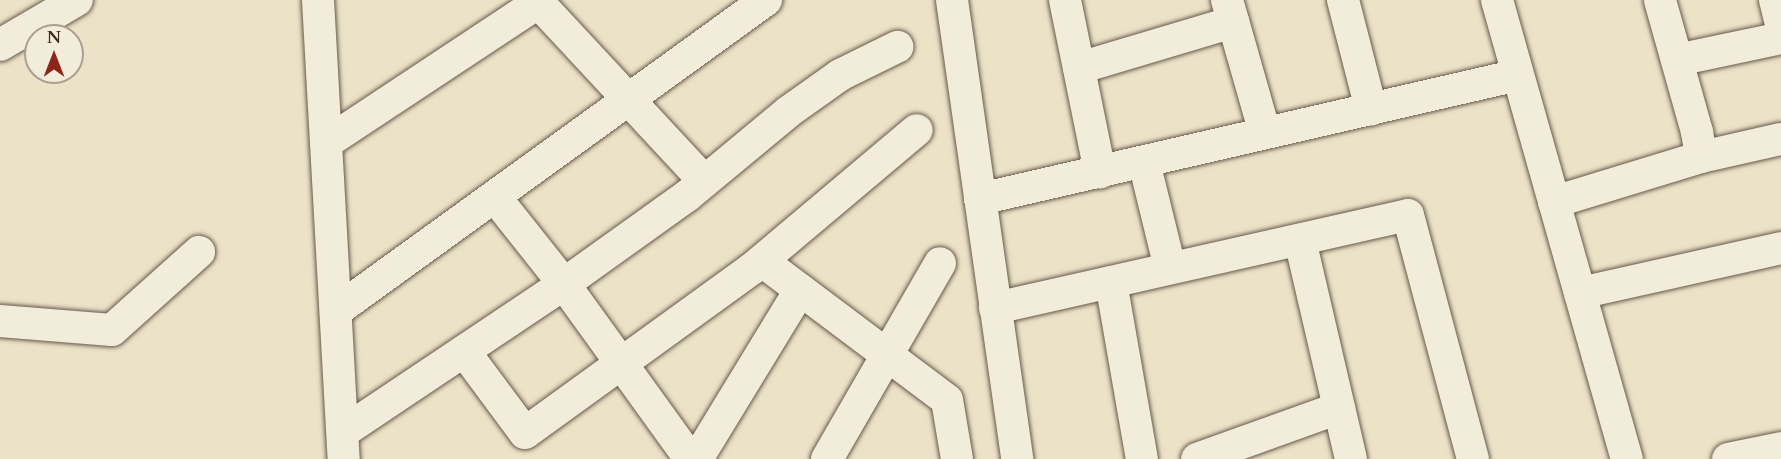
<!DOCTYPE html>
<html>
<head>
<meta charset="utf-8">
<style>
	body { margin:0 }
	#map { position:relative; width:1781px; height:459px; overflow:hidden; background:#ebe2c7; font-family:Cardo,serif }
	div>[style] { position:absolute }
	.roads { filter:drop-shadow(0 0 2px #68594b) drop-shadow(0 0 2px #68594b) }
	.minor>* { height:32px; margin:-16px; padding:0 16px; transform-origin:16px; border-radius:16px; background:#f2ecdb }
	span { translate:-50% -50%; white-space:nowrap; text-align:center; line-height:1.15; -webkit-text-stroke:5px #f2ecdb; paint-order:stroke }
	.north { position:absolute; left:24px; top:24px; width:60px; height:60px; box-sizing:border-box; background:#f2ecdb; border:2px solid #aa9f91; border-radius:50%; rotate:0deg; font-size:16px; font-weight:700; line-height:24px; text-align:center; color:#3d2b22 }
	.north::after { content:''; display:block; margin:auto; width:21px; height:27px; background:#8f2418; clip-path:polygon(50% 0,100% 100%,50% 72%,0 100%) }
</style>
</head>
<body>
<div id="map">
	<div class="roads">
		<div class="minor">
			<div style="left:318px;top:0;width:460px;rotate:86.8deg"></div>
			<div style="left:536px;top:0;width:247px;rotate:47.1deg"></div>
			<div style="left:952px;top:0;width:464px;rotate:81.9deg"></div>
			<div style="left:1065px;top:0;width:176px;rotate:78.5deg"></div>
			<div style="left:1227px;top:0;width:138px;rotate:74.1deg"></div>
			<div style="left:1343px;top:0;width:113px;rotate:75.6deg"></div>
			<div style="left:1497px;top:0;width:477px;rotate:74.2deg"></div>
			<div style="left:1775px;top:0;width:25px;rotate:76deg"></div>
			<div style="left:0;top:45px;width:89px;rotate:-30.3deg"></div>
			<div style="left:1677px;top:60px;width:106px;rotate:-11.9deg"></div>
			<div style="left:1079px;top:68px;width:161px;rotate:-16.6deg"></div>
			<div style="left:326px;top:143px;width:259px;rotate:-33.5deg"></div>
			<div style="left:1701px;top:157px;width:82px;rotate:-12.7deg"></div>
			<div style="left:1144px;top:162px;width:109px;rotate:76.2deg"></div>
			<div style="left:495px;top:197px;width:111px;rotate:51.6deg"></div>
			<div style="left:564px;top:284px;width:216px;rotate:54.2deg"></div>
			<div style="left:980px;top:199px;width:552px;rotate:-12.98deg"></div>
			<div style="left:1554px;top:202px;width:154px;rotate:-17deg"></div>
			<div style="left:1701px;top:157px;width:25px;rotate:-99deg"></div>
			<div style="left:1697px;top:132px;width:137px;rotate:-105.7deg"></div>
			<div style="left:1300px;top:240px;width:225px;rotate:76.9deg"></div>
			<div style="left:762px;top:261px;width:231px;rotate:36.9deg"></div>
			<div style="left:947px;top:400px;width:60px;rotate:80.4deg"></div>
			<div style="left:1111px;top:282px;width:180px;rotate:80.1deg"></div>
			<div style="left:1580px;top:293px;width:206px;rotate:-12.6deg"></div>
			<div style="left:995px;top:308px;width:423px;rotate:-12.7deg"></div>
			<div style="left:1408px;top:215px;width:253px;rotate:75.1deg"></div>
			<div style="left:336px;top:311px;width:531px;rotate:-35.88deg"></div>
			<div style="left:0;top:321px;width:112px;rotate:4.6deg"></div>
			<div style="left:112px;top:330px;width:117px;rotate:-41.9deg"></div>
			<div style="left:464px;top:351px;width:102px;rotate:53.4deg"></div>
			<div style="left:525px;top:433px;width:281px;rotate:-35.9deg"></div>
			<div style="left:753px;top:268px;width:214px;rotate:-40.1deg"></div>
			<div style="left:343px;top:432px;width:266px;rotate:-33.8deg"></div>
			<div style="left:564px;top:284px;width:151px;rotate:-35.6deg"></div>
			<div style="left:687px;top:196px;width:131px;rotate:-39.7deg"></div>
			<div style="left:788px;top:112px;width:64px;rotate:-35.4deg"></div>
			<div style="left:840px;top:75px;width:64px;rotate:-26.2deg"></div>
			<div style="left:697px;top:459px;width:198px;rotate:-58.6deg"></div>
			<div style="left:827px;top:459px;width:226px;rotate:-60deg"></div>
			<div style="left:1197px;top:459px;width:151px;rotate:-19.8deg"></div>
			<div style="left:1728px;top:459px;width:54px;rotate:-11.7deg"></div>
		</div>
	</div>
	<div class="north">N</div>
</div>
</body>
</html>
